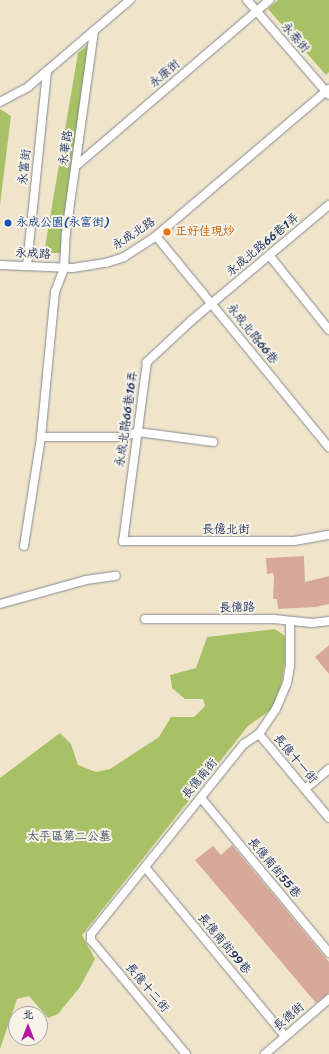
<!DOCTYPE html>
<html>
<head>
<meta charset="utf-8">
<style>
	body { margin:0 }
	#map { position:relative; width:329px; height:1054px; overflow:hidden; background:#f0e5cb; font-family:Sriracha,"LXGW WenKai TC",sans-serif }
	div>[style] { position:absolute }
	.green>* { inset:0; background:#a8c166 }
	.building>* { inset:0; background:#d8a899 }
	.roads { filter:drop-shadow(0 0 1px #868a94) drop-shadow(0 0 1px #868a94) }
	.street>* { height:8px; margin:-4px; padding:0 4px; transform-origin:4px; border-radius:4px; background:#fff }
	.dots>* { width:11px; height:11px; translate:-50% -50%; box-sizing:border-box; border:2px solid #f7f3e8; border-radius:50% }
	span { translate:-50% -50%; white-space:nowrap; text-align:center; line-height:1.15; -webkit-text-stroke:4px #f7f3e8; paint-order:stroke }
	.street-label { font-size:12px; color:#1b2f5e }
	.transit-label { font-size:12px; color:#164399 }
	.left { translate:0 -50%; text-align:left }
	.food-label { font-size:12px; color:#c56008 }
	.park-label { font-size:12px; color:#3e5460 }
	.north { position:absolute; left:8px; top:1006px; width:40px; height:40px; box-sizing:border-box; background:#f7f3e8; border:1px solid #9fa5b1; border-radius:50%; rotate:0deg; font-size:11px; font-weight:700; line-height:16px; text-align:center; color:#1b2f5e }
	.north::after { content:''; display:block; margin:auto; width:14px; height:18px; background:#b5179e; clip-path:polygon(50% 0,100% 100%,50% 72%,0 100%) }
</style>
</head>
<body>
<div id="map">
	<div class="green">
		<div style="clip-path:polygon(278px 0,329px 0,329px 72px,326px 75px,268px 9px)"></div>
		<div style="clip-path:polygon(90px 43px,63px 253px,44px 253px,78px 53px)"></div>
		<div style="clip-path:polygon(0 109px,11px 116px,0 205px)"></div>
		<div style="clip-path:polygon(275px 629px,285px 636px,285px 663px,280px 692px,272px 709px,248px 726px,82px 935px,95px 959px,80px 987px,58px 1014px,48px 1018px,29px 996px,17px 999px,0 1049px,0 778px,60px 733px,71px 744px,78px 765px,96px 772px,110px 769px,159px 737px,171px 717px,194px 717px,205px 706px,203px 699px,185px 699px,172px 688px,170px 675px,196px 668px,207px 637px)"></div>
	</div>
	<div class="building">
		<div style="clip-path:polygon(304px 556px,305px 582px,329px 576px,329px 604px,316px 607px,278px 609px,277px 599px,273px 599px,274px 577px,273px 573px,267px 574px,266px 558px)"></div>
		<div style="clip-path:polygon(329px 645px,329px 674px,315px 657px)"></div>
		<div style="clip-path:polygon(232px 845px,329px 962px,329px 993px,316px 1003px,195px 860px,213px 846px,221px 855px)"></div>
	</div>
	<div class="roads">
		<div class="street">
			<div style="left:247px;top:0;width:125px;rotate:49.2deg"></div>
			<div style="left:0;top:102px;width:32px;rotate:-28deg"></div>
			<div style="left:28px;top:87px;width:134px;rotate:-40.5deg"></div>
			<div style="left:76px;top:166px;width:255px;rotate:-40.6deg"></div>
			<div style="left:329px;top:205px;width:179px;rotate:140deg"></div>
			<div style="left:192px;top:320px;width:62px;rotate:137deg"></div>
			<div style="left:147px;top:362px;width:181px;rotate:97.6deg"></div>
			<div style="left:123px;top:541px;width:171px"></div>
			<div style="left:294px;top:541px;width:36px;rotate:-10deg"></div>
			<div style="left:156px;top:236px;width:273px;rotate:50.7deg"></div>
			<div style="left:269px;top:255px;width:96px;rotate:51.3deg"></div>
			<div style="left:0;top:265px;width:73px;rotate:2.4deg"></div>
			<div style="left:73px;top:268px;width:33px;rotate:-9deg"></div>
			<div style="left:106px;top:263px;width:19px;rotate:-18deg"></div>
			<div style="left:124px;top:257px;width:38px;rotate:-33deg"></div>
			<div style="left:156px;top:236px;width:227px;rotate:-40.4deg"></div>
			<div style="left:27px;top:265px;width:195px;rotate:-84.1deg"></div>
			<div style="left:41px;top:437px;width:81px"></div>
			<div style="left:122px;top:437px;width:17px;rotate:-17deg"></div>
			<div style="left:138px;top:432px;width:76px;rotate:7.6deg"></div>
			<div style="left:24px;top:546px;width:110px;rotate:-81.1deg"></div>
			<div style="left:41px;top:437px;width:146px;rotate:-84.5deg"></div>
			<div style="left:55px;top:292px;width:26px;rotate:-69deg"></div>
			<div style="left:64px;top:268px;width:35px;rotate:-87deg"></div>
			<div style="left:66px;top:233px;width:204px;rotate:-82.1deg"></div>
			<div style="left:0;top:604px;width:89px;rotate:-15.6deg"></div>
			<div style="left:86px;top:580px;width:30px;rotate:-8deg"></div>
			<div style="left:145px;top:619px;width:129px"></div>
			<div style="left:274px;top:619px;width:38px;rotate:6deg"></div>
			<div style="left:312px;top:623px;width:17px;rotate:-7deg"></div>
			<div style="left:259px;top:734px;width:109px;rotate:50.2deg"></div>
			<div style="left:305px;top:789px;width:31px;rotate:-40deg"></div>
			<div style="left:201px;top:798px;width:201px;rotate:50.4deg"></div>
			<div style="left:145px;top:867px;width:219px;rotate:50.4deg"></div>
			<div style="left:186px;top:1054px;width:148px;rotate:-129.8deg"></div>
			<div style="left:91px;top:940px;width:6px;rotate:-90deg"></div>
			<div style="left:91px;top:934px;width:244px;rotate:-51.2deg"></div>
			<div style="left:244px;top:744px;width:18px;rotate:-34deg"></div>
			<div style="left:259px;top:734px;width:30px;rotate:-56deg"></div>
			<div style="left:276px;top:709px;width:28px;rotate:-67deg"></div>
			<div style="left:287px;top:683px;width:17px;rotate:-80deg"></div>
			<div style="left:290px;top:666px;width:44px;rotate:-90deg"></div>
			<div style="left:265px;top:1054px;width:84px;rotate:-40.7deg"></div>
		</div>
	</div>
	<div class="dots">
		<div style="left:8px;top:223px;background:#1a4fb4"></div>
		<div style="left:167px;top:232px;background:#e8710a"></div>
	</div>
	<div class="street-label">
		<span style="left:295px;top:38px;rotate:49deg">永泰街</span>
		<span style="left:165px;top:74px;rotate:-41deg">永康街</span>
		<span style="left:66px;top:148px;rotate:-82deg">永華路</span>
		<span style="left:25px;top:167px;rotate:-84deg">永富街</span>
		<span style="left:134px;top:234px;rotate:-33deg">永成北路</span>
		<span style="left:263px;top:245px;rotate:-40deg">永成北路66巷1弄</span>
		<span style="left:33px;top:254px;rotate:3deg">永成路</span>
		<span style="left:252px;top:334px;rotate:51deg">永成北路66巷</span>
		<span style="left:127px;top:419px;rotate:-82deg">永成北路66巷16弄</span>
		<span style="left:226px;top:530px">長億北街</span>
		<span style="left:237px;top:608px;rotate:-1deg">長億路</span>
		<span style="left:295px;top:759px;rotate:50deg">長億十一街</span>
		<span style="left:200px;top:779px;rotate:-51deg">長億南街</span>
		<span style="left:274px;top:868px;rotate:50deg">長億南街55巷</span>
		<span style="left:224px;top:944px;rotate:50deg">長億南街99巷</span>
		<span style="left:147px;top:988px;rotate:50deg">長億十二街</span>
		<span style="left:289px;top:1017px;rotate:-40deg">長德街</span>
	</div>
	<div class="transit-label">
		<span class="left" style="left:16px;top:223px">永成公園(永富街)</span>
	</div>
	<div class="food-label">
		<span class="left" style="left:175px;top:232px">正好佳現炒</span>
	</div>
	<div class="park-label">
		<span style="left:69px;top:837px">太平區第二公墓</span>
	</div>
	<div class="north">北</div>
</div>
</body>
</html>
